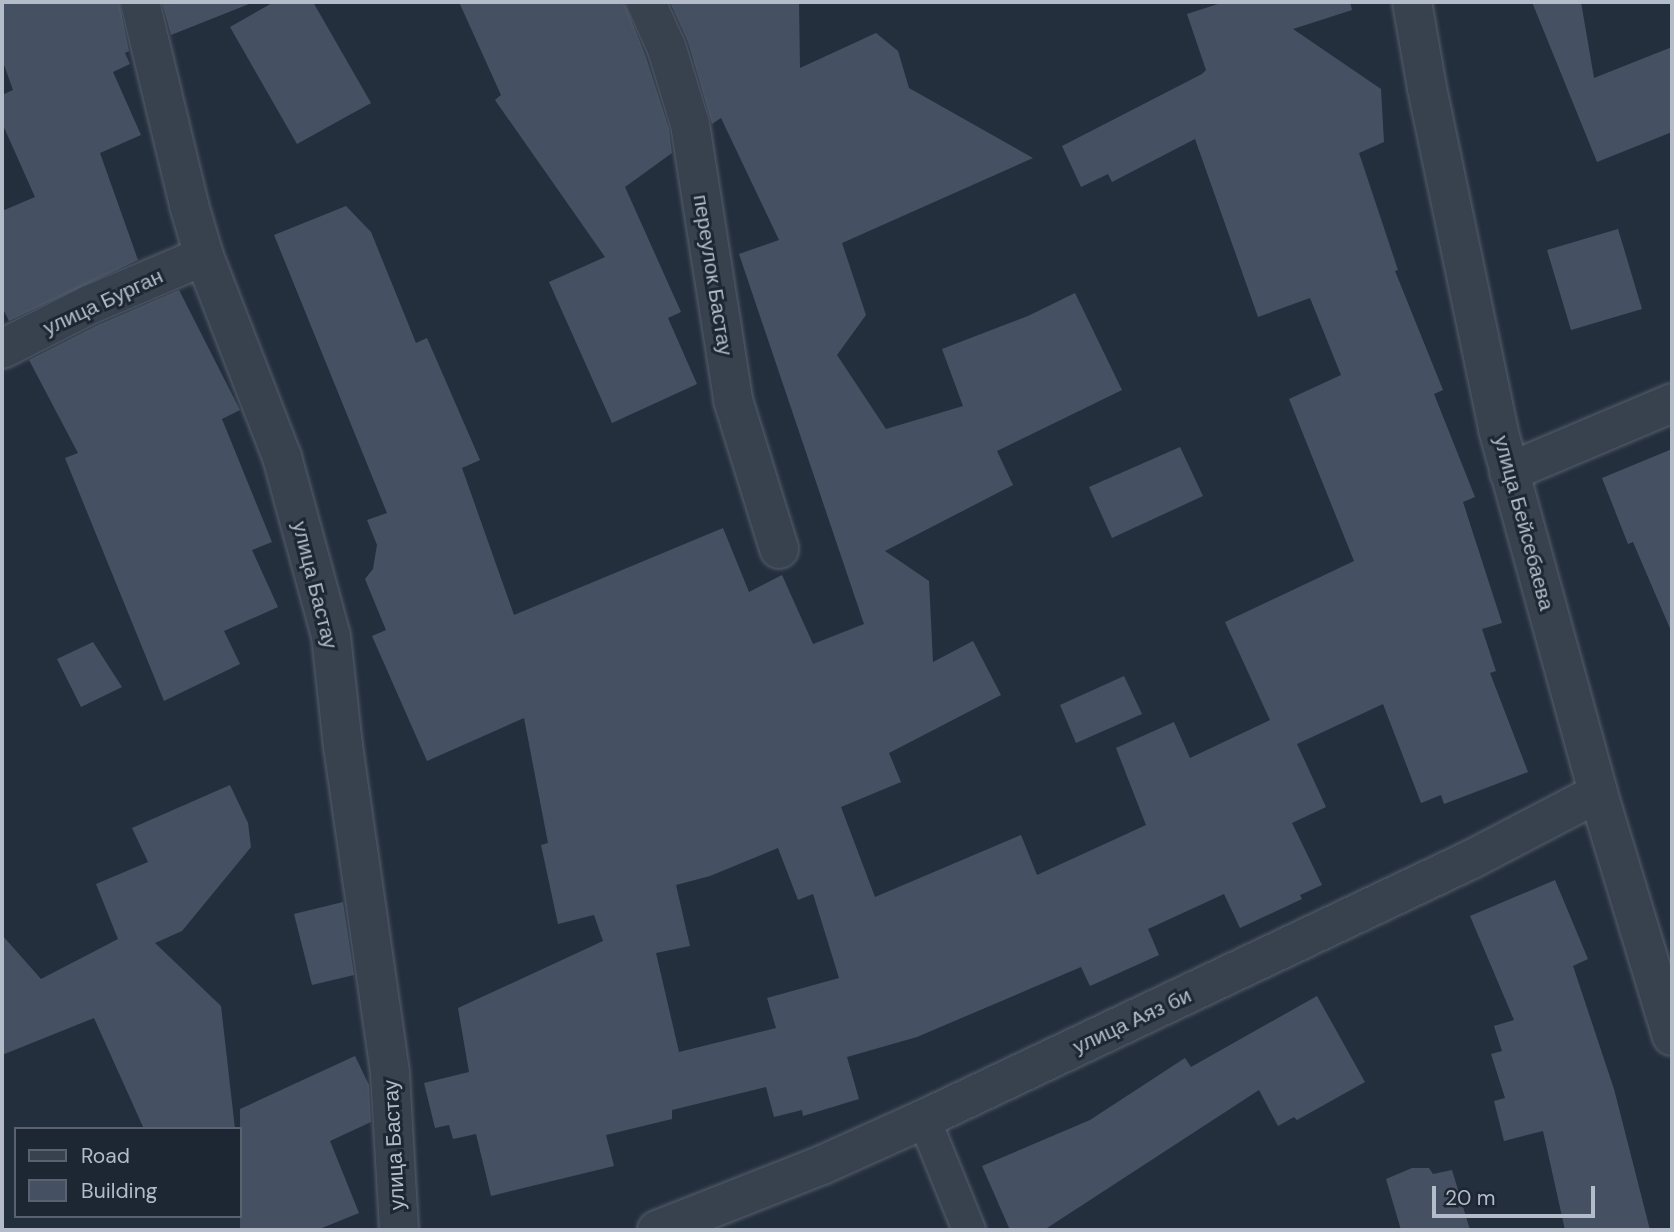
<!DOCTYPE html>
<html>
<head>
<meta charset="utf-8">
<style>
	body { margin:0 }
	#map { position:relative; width:1674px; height:1232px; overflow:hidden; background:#242f3e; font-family:"DM Sans",sans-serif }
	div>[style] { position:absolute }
	.building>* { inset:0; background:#455162 }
	.roads { filter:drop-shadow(0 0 2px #565f6c) drop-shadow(0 0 2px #565f6c) }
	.service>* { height:32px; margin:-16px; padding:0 16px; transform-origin:16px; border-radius:16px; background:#38414e }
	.minor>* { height:38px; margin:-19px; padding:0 19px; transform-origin:19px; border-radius:19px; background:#38414e }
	span { translate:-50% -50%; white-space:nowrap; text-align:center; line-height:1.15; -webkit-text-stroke:6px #1d2633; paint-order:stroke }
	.street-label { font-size:21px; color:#b4bcc9 }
	.frame { position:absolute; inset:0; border:4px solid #b4bcc9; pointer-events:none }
	.legend { position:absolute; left:14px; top:1127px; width:228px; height:91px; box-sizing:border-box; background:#1d2633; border:2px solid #59626f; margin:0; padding:9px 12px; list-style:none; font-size:21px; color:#b4bcc9 }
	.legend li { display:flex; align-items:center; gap:14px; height:35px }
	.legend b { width:35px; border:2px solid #59626f }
	.scale { position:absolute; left:1432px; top:1186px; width:163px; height:32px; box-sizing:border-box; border:4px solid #b4bcc9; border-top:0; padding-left:9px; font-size:21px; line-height:24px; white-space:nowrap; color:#b4bcc9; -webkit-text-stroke:5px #1d2633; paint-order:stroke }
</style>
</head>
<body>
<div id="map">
	<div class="building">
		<div style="clip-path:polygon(2px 2px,119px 2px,129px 51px,125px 53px,130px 64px,113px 72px,141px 135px,100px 153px,138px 260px,9px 321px,2px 307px,2px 211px,35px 197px,2px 123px,2px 95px,13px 90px,2px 59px)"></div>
		<div style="clip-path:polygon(162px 2px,248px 2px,249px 4px,171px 35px)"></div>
		<div style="clip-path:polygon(274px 2px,313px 2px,371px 103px,297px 144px,230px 27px)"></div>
		<div style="clip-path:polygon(459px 2px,624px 2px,646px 57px,669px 129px,672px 153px,625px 187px,681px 312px,668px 318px,697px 384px,612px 423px,549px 282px,605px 257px,495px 100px,501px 95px)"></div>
		<div style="clip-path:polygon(evenodd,670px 2px,799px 2px,800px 68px,876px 33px,898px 51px,909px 88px,1033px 158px,842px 243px,866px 315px,837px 355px,886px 429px,963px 406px,942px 349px,1028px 316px,1075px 293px,1122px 390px,997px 451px,1013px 485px,885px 551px,929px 581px,933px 662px,973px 641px,1001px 695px,889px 753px,901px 782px,841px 807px,875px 897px,1021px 835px,1037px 875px,1146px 825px,1116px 748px,1174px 722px,1190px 758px,1270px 720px,1225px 622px,1354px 561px,1289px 399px,1341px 375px,1310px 298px,1258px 317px,1195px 139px,1112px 182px,1108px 174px,1081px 187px,1062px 146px,1202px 74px,1206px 70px,1187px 14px,1224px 2px,1350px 2px,1352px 10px,1293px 29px,1381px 89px,1384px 142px,1359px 153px,1398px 270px,1395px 271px,1443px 390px,1434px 394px,1475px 497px,1463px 502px,1502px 623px,1482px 629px,1496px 671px,1490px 673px,1528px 772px,1444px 804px,1441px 795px,1421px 803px,1383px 704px,1297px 744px,1326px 807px,1292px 823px,1322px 885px,1300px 895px,1302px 899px,1240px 928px,1224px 894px,1148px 929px,1159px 955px,1090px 986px,1081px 967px,917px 1037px,847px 1057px,859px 1099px,803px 1116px,802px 1110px,774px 1117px,766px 1087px,672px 1110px,672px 1119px,606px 1135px,614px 1166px,491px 1196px,476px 1134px,453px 1139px,449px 1125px,435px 1128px,424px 1083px,469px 1072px,458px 1008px,603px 941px,594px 915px,558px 924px,541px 845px,548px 843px,524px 718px,427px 761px,372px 636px,386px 630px,365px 579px,373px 569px,377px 545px,367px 520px,387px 513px,274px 235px,346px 206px,371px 232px,416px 343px,427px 338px,480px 460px,462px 468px,514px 615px,723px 528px,749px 592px,782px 575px,813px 644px,864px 624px,739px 254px,779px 240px,721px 118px,712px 124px,688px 42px,670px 2px,778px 848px,798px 900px,813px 894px,839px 978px,767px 998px,776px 1028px,679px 1052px,656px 953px,690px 946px,676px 885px,710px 876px,778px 848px)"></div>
		<div style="clip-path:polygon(1532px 2px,1581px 2px,1594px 78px,1672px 47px,1672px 132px,1597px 162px)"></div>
		<div style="clip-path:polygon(1618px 229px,1642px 309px,1571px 330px,1547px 250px)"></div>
		<div style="clip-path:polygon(179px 290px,240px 410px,222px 419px,272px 542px,252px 550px,278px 607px,224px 631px,240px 664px,164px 701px,65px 458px,78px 453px,29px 360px,98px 325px)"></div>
		<div style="clip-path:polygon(1180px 447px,1203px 496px,1112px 538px,1089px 487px)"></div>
		<div style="clip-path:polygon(1672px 449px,1672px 633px,1633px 542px,1628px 544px,1602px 478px)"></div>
		<div style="clip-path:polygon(93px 642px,122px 687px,81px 707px,57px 659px)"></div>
		<div style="clip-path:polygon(1124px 676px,1142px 714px,1076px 743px,1060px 705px)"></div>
		<div style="clip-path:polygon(230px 785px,248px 823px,251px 847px,182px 931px,155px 943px,221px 1006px,235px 1129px,144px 1129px,94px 1018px,2px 1055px,2px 935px,41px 979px,118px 939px,96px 884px,148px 862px,132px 828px)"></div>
		<div style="clip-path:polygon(1555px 880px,1588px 959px,1573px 966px,1614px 1089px,1650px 1230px,1565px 1230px,1543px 1131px,1504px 1141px,1494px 1101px,1505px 1098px,1491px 1054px,1502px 1051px,1494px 1026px,1514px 1020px,1470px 916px)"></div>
		<div style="clip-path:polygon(343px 902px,354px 975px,312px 985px,294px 914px)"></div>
		<div style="clip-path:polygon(1317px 996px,1365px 1082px,1297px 1120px,1294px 1117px,1278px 1126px,1259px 1090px,1044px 1230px,1010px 1230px,982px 1166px,1090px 1120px,1185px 1058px,1191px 1067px)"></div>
		<div style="clip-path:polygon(355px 1056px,369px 1085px,371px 1122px,330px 1141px,359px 1213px,317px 1230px,240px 1230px,240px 1109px)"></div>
		<div style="clip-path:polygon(1412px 1168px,1429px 1168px,1433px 1174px,1452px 1170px,1470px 1230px,1401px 1230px,1386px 1179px)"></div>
	</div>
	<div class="roads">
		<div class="service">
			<div style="left:924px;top:1119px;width:120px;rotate:67.9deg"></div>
		</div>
		<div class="minor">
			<div style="left:140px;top:2px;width:209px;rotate:76.4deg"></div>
			<div style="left:189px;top:205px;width:53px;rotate:73.6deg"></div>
			<div style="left:204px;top:256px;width:216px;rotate:68.8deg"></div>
			<div style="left:282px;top:457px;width:186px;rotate:74.7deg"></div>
			<div style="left:331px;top:636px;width:111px;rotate:83.8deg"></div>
			<div style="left:343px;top:746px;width:330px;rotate:81.8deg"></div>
			<div style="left:390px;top:1073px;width:157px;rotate:86.7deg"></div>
			<div style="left:646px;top:2px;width:51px;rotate:65.9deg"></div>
			<div style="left:667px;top:49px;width:78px;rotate:73deg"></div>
			<div style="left:690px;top:124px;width:279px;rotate:81.1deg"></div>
			<div style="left:733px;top:400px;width:156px;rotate:72.8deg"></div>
			<div style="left:1412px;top:2px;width:87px;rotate:80.1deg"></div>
			<div style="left:1427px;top:88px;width:348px;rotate:78.2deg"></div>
			<div style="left:1498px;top:429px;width:377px;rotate:74.6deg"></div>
			<div style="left:1598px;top:793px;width:254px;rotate:73.1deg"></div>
			<div style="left:2px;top:349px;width:97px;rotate:-26.8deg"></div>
			<div style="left:89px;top:305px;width:125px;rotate:-23.1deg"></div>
			<div style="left:1509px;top:472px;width:177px;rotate:-22.9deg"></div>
			<div style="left:657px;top:1230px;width:177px;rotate:-21.5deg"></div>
			<div style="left:822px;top:1165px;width:112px;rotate:-24.3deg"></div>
			<div style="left:924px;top:1119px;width:604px;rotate:-25.38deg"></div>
			<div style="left:1470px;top:860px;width:144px;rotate:-27.6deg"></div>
		</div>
	</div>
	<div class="street-label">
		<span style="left:713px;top:275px;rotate:81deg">переулок Бастау</span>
		<span style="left:103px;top:302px;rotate:-25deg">улица Бурган</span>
		<span style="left:1524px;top:523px;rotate:75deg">улица Бейсебаева</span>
		<span style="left:315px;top:585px;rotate:76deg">улица Бастау</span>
		<span style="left:1132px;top:1021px;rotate:-25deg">улица Аяз би</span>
		<span style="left:394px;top:1145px;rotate:-93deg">улица Бастау</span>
	</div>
	<div class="frame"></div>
	<ul class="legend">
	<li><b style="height:9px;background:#38414e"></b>Road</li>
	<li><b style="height:19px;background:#455162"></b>Building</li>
	</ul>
	<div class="scale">20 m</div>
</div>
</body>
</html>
